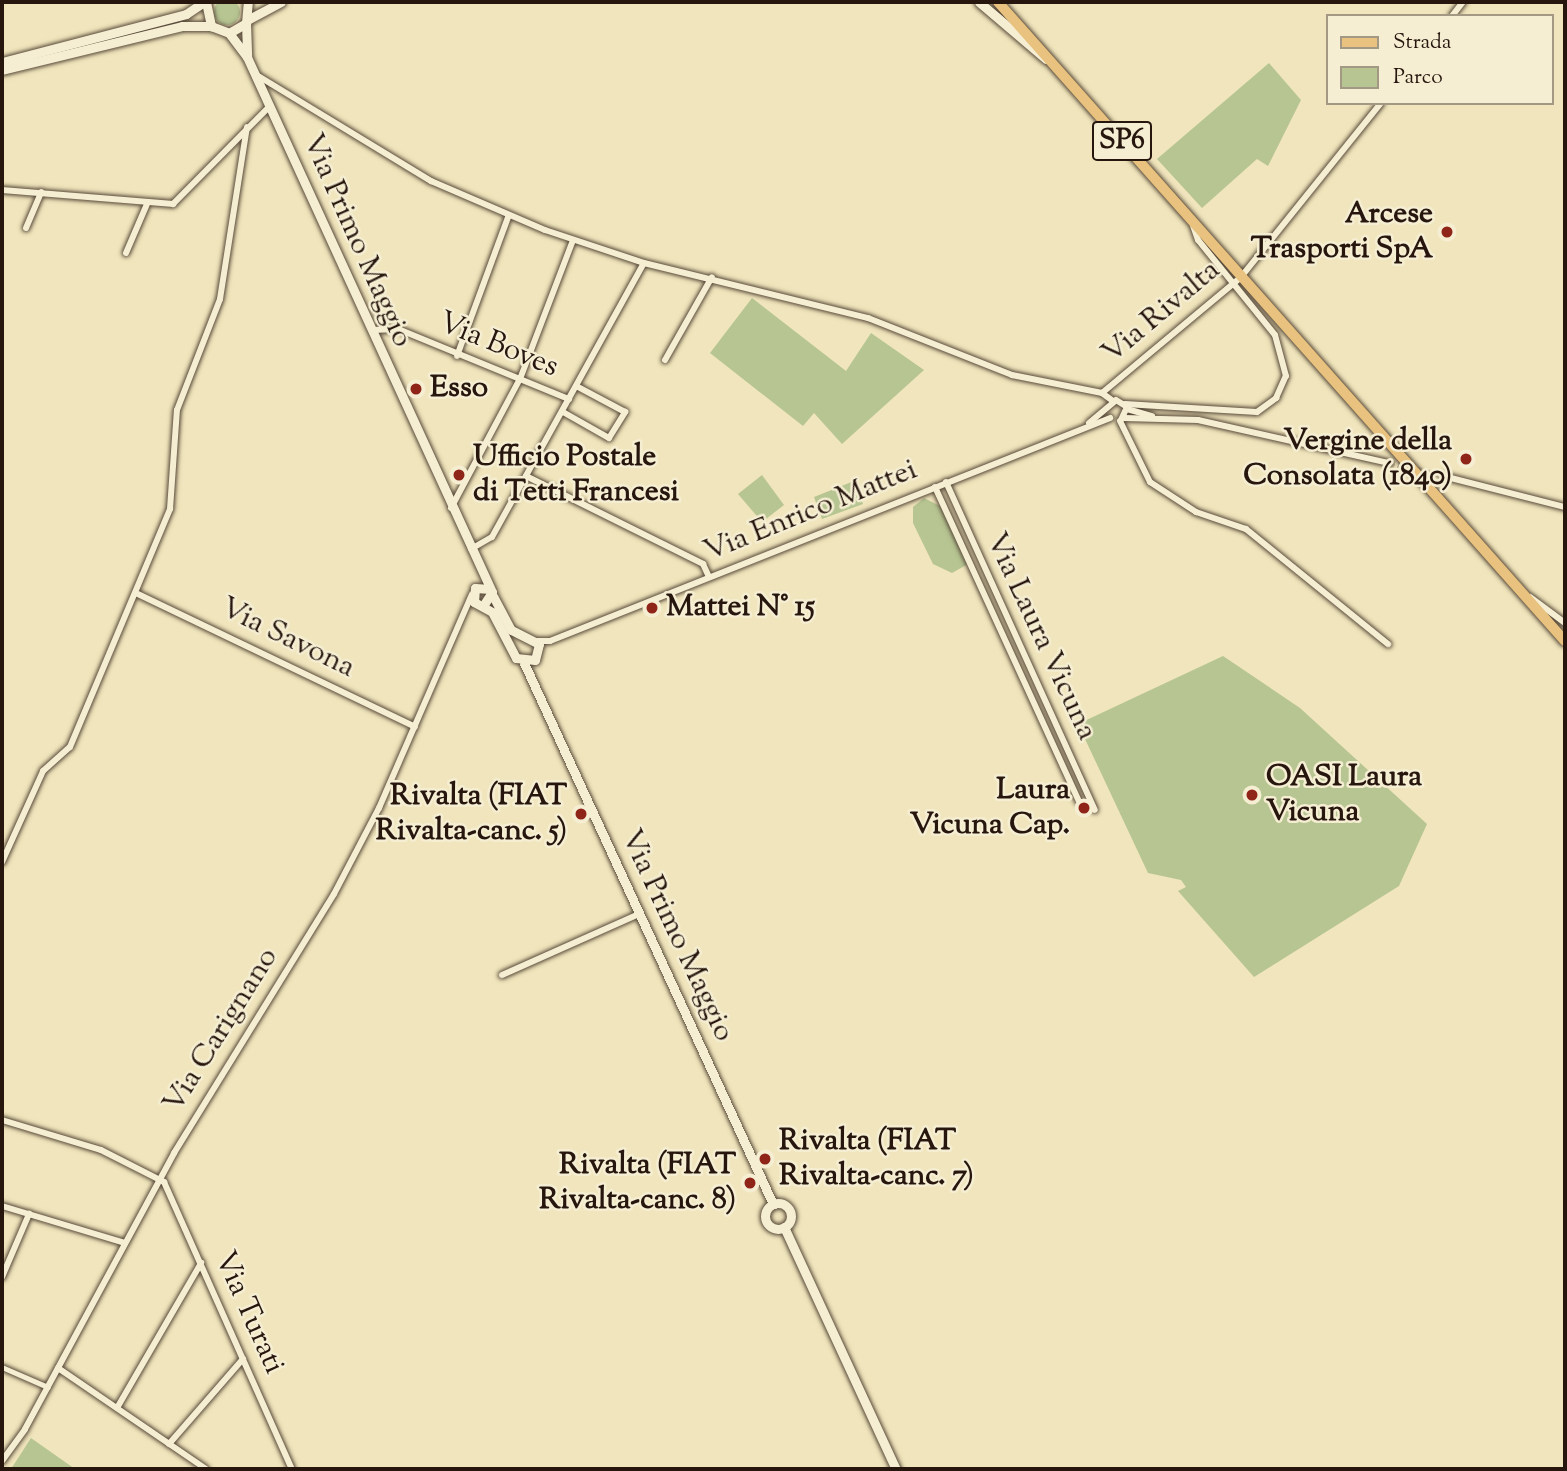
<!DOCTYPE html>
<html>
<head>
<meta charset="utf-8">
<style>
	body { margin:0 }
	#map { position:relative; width:1567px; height:1471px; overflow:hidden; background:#f0e5bc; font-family:"Sorts Mill Goudy",serif }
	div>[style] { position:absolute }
	.green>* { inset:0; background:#b7c592 }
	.round { border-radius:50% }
	.minor-tunnel>* { height:6px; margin-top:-3px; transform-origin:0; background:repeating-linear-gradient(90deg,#c8bc99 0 6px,transparent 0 9px) }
	.roads { filter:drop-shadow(0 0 2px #584a3a) drop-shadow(0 0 2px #584a3a) }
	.pedestrian>* { height:4.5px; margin:-2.25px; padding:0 2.25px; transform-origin:2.25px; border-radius:2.25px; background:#f5eed3 }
	.minor>* { height:6px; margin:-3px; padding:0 3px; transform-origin:3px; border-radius:3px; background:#f5eed3 }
	.secondary>* { height:9px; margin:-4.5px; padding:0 4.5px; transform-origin:4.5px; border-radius:4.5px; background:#f5eed3 }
	.secondary>.ring { margin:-4.5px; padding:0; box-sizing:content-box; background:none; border:9px solid #f5eed3; border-radius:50% }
	.primary>* { height:10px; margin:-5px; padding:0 5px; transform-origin:5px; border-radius:5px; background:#e8c27e }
	.dots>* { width:19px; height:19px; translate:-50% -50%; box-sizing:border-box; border:4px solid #f5eed3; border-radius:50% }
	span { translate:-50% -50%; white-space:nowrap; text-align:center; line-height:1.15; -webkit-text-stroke:5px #f5eed3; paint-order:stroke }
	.shield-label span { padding:2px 5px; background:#f5eed3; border:2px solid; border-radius:5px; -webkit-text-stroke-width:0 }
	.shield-label { font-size:28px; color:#26160e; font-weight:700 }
	.poi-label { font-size:30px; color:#26160e; font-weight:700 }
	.right { translate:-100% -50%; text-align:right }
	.left { translate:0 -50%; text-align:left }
	.street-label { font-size:30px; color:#26160e }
	.frame { position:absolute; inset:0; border:4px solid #26160e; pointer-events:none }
	.legend { position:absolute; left:1326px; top:14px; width:228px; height:91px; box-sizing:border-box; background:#f5eed3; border:2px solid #a29884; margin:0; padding:9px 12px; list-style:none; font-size:21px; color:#26160e }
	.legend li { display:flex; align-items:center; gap:14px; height:35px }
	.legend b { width:35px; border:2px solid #a29884 }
</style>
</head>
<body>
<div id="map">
	<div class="green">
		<div class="round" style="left:214px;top:-1px;width:26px;height:26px"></div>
		<div style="clip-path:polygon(1269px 63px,1301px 100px,1268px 166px,1257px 159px,1202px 208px,1157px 159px)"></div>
		<div style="clip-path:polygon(752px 298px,846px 371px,871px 333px,924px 370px,842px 444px,814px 413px,803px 426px,710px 353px)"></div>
		<div style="clip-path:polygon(762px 475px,784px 505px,762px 522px,738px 494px)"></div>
		<div style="clip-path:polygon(854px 481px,863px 504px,822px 519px,814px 497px)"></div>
		<div style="clip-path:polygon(924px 498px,942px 507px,968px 564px,952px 573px,933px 564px,913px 523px,913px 507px)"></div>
		<div style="clip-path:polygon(1223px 656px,1300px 708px,1427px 824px,1399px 886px,1254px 977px,1178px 891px,1186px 887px,1181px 880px,1148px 873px,1078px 724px)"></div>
		<div style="clip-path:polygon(31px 1438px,75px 1469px,11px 1469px)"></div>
	</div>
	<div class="minor-tunnel">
		<div style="left:1389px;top:463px;width:56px;rotate:13.5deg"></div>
	</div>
	<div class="roads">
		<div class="pedestrian">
			<div style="left:2px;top:1367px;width:50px;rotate:23.5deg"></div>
		</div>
		<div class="minor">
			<div style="left:1452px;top:16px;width:18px;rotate:-52deg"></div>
			<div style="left:255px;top:74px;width:206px;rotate:31.3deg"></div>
			<div style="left:431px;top:181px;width:124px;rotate:23.3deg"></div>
			<div style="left:545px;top:230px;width:104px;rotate:18.4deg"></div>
			<div style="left:644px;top:263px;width:231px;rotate:13.8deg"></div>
			<div style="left:868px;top:318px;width:155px;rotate:21.6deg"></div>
			<div style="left:1012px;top:375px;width:92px;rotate:11.3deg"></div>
			<div style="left:1102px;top:393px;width:14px;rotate:36deg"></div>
			<div style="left:2px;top:190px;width:172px;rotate:4.7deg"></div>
			<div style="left:173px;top:204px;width:136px;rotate:-45.3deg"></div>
			<div style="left:26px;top:228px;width:39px;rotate:-67deg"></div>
			<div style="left:126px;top:253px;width:53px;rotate:-66.8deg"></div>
			<div style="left:372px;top:330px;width:26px;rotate:-2deg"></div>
			<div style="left:398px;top:329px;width:185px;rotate:22.3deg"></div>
			<div style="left:457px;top:356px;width:150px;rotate:-69.8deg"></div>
			<div style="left:665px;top:360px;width:95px;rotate:-60.5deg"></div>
			<div style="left:1102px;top:393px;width:181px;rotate:-39.8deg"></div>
			<div style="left:1241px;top:277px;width:223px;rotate:-51.2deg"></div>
			<div style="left:1125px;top:404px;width:132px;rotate:3.5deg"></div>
			<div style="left:1257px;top:412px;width:24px;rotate:-36deg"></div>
			<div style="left:1276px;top:398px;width:24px;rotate:-66deg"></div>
			<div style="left:1286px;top:376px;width:42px;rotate:-105deg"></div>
			<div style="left:1275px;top:335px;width:122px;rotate:-129deg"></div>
			<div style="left:1198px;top:240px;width:18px;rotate:-109deg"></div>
			<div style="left:1127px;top:409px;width:26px;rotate:16deg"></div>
			<div style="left:563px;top:412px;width:53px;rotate:29.5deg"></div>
			<div style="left:609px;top:438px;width:31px;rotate:-58deg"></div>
			<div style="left:625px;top:412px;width:55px;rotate:-152deg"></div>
			<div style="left:1124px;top:418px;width:74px;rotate:1.5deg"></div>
			<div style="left:1198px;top:420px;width:196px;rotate:12.7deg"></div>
			<div style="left:1120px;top:421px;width:68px;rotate:63.8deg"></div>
			<div style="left:1150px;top:482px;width:55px;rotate:33.1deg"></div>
			<div style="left:1196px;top:512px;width:53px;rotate:18.8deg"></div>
			<div style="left:1246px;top:529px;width:183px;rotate:39deg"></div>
			<div style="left:1089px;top:423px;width:35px;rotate:-40deg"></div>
			<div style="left:1116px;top:400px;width:13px;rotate:32deg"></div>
			<div style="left:1127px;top:407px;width:14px;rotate:115deg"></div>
			<div style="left:526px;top:476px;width:198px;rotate:26.4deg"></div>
			<div style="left:703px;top:564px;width:14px;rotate:65deg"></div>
			<div style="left:1443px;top:476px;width:126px;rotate:14.3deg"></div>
			<div style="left:946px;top:482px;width:360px;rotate:65.6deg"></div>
			<div style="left:935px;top:487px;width:346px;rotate:65.4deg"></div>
			<div style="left:451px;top:508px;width:146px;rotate:-61.9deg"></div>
			<div style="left:520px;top:379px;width:149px;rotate:-69.1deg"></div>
			<div style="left:471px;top:549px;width:24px;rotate:-30deg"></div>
			<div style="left:492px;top:537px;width:313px;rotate:-61deg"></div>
			<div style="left:138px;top:594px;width:307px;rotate:25.6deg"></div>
			<div style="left:1530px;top:597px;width:44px;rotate:36.6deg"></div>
			<div style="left:536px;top:641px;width:14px"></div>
			<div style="left:550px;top:641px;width:603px;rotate:-21.71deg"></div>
			<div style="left:2px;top:862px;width:100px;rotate:-65.7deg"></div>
			<div style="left:43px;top:771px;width:36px;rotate:-42deg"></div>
			<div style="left:70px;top:747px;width:258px;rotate:-67.2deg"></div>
			<div style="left:170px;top:509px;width:99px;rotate:-86deg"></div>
			<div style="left:177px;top:410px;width:119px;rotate:-68.8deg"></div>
			<div style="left:220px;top:299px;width:174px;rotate:-81.1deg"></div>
			<div style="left:502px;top:975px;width:150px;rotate:-24deg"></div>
			<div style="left:2px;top:1120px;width:103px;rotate:16.9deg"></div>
			<div style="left:101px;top:1150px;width:71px;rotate:26.9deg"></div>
			<div style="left:164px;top:1182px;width:314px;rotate:66deg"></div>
			<div style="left:2px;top:1206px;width:128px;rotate:16.7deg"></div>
			<div style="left:2px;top:1277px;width:69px;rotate:-66.8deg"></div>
			<div style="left:58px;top:1368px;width:179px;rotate:34.3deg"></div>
			<div style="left:117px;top:1408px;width:168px;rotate:-59.9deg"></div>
			<div style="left:169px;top:1444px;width:113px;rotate:-49deg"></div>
			<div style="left:2px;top:1461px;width:39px;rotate:-54deg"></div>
			<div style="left:25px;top:1429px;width:314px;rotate:-61.6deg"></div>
			<div style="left:174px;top:1153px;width:304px;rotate:-58.3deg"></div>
			<div style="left:334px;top:894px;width:97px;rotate:-62.4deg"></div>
			<div style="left:379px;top:808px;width:233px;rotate:-66.5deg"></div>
		</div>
		<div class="secondary">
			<div style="left:206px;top:2px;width:25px;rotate:78deg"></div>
			<div style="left:211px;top:26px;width:19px;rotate:21deg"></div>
			<div style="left:229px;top:33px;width:20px;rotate:-30deg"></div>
			<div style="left:246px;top:23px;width:21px;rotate:-85deg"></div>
			<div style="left:979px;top:2px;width:88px;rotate:40.4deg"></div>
			<div style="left:249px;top:19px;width:36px;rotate:-28deg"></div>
			<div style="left:246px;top:23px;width:34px;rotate:88deg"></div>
			<div style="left:229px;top:33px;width:30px;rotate:53deg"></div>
			<div style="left:247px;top:57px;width:588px;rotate:65.39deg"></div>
			<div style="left:492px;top:592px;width:17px;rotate:123deg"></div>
			<div style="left:2px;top:62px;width:190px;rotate:-14.6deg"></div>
			<div style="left:186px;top:14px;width:22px;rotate:-34deg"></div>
			<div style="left:2px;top:70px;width:185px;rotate:-13.7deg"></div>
			<div style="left:182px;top:26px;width:29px"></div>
			<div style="left:490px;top:589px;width:15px;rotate:-176deg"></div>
			<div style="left:475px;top:588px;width:14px;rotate:94deg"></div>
			<div style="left:474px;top:602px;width:21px;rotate:29deg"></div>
			<div style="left:492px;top:612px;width:52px;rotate:62.4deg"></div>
			<div style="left:516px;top:658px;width:19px;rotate:6deg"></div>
			<div style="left:535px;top:660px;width:16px;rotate:-76deg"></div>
			<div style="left:539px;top:644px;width:31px;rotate:-153deg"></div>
			<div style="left:511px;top:630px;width:38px;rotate:-118deg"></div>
			<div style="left:524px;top:663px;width:596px;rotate:65.29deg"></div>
			<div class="ring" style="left:765px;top:1203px;width:17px;height:17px"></div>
			<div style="left:784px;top:1227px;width:267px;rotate:65.2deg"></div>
		</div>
		<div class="primary">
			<div style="left:998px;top:2px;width:854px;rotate:48.42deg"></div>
		</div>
	</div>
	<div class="dots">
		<div style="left:1447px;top:232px;background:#8f2418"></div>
		<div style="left:416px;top:389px;background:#8f2418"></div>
		<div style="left:1466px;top:459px;background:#8f2418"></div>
		<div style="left:459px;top:475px;background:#8f2418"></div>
		<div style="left:652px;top:608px;background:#8f2418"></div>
		<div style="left:1252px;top:795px;background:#8f2418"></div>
		<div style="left:1084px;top:808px;background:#8f2418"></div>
		<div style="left:581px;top:814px;background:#8f2418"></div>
		<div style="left:765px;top:1159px;background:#8f2418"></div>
		<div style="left:750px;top:1183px;background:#8f2418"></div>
	</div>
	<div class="shield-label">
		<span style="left:1122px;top:141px">SP6</span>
	</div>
	<div class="poi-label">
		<span class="right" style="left:1433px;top:232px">Arcese<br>Trasporti SpA</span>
		<span class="left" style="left:430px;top:389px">Esso</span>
		<span class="right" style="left:1452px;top:459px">Vergine della<br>Consolata (1840)</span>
		<span class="left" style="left:473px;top:475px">Ufficio Postale<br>di Tetti Francesi</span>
		<span class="left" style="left:666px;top:608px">Mattei N° 15</span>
		<span class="left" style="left:1266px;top:795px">OASI Laura<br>Vicuna</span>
		<span class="right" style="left:1070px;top:808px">Laura<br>Vicuna Cap.</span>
		<span class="right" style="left:567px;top:814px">Rivalta (FIAT<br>Rivalta-canc. 5)</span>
		<span class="left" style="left:779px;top:1159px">Rivalta (FIAT<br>Rivalta-canc. 7)</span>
		<span class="right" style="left:736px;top:1183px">Rivalta (FIAT<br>Rivalta-canc. 8)</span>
	</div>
	<div class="street-label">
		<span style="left:356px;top:241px;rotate:66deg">Via Primo Maggio</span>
		<span style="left:1162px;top:313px;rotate:-40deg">Via Rivalta</span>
		<span style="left:498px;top:346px;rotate:22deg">Via Boves</span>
		<span style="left:811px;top:512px;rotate:-22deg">Via Enrico Mattei</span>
		<span style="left:1040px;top:637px;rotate:65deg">Via Laura Vicuna</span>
		<span style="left:287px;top:639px;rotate:26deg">Via Savona</span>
		<span style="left:676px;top:936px;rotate:65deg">Via Primo Maggio</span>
		<span style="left:222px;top:1031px;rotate:-58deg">Via Carignano</span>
		<span style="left:248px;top:1313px;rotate:66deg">Via Turati</span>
	</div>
	<div class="frame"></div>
	<ul class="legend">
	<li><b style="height:9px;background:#e8c27e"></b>Strada</li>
	<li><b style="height:19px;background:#b7c592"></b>Parco</li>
	</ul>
</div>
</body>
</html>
